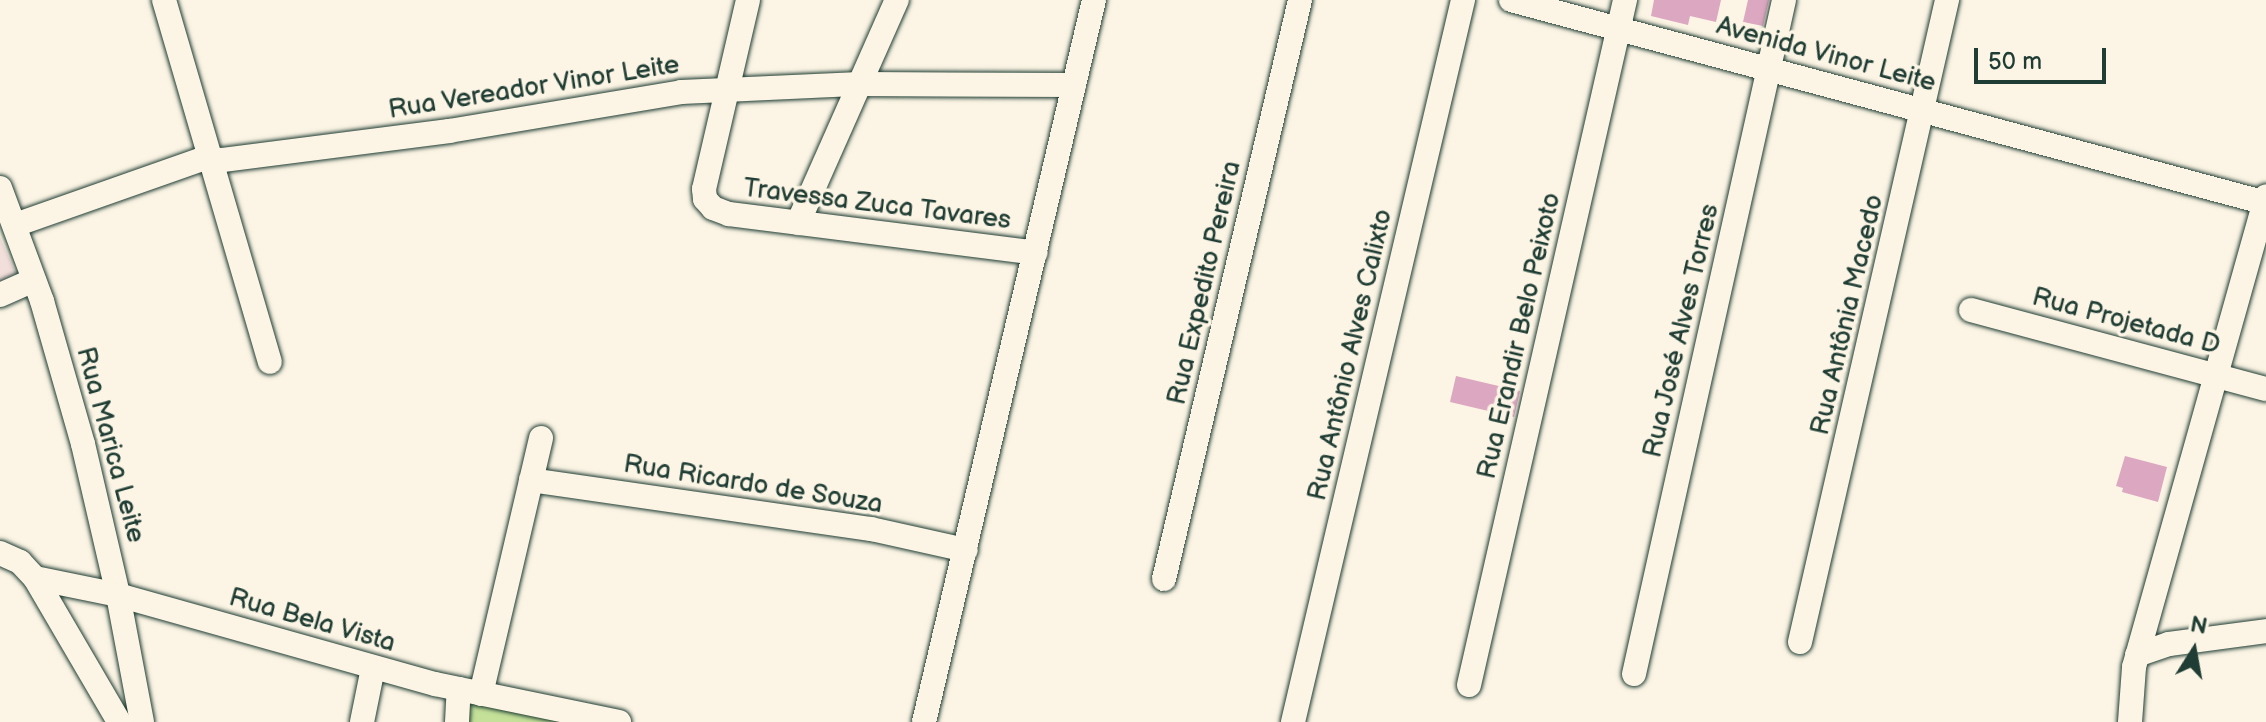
<!DOCTYPE html>
<html>
<head>
<meta charset="utf-8">
<style>
	body { margin:0 }
	#map { position:relative; width:2266px; height:722px; overflow:hidden; background:#fcf5e5; font-family:"Balsamiq Sans",sans-serif }
	div>[style] { position:absolute }
	.built>* { inset:0; background:#f2deda }
	.green>* { inset:0; background:#c5e199 }
	.building>* { inset:0; background:#dca7c0 }
	.roads { filter:drop-shadow(0 0 2px #1f3d34) drop-shadow(0 0 2px #1f3d34) }
	.minor>* { height:24px; margin:-12px; padding:0 12px; transform-origin:12px; border-radius:12px; background:#fcf5e5 }
	span { translate:-50% -50%; white-space:nowrap; text-align:center; line-height:1.15; -webkit-text-stroke:7px #fcf5e5; paint-order:stroke }
	.street-label { font-size:26px; color:#1f3d34 }
	.north { position:absolute; left:2154px; top:610px; width:80px; height:80px; -webkit-text-stroke:6px #fcf5e5; paint-order:stroke; rotate:11deg; font-size:22px; font-weight:700; line-height:32px; text-align:center; color:#1f3d34 }
	.north::after { content:''; display:block; margin:auto; width:28px; height:36px; background:#1f3d34; clip-path:polygon(50% 0,100% 100%,50% 72%,0 100%) }
	.scale { position:absolute; left:1974px; top:48px; width:132px; height:36px; box-sizing:border-box; border:4px solid #1f3d34; border-top:0; padding-left:10px; font-size:24px; line-height:28px; white-space:nowrap; color:#1f3d34; -webkit-text-stroke:6px #fcf5e5; paint-order:stroke }
</style>
</head>
<body>
<div id="map">
	<div class="built">
		<div style="clip-path:polygon(0 237px,16px 274px,0 281px)"></div>
	</div>
	<div class="green">
		<div style="clip-path:polygon(465px 698px,576px 722px,468px 722px)"></div>
	</div>
	<div class="building">
		<div style="clip-path:polygon(1654px 0,1721px 0,1716px 22px,1690px 16px,1688px 25px,1651px 16px)"></div>
		<div style="clip-path:polygon(1748px 0,1769px 0,1763px 26px,1743px 22px)"></div>
		<div style="clip-path:polygon(1456px 376px,1520px 391px,1514px 417px,1450px 402px)"></div>
		<div style="clip-path:polygon(2125px 456px,2167px 467px,2158px 502px,2122px 492px,2123px 488px,2116px 486px)"></div>
	</div>
	<div class="roads">
		<div class="minor">
			<div style="left:164px;top:0;width:377px;rotate:73.7deg"></div>
			<div style="left:748px;top:0;width:194px;rotate:103.1deg"></div>
			<div style="left:704px;top:189px;width:10px;rotate:84deg"></div>
			<div style="left:705px;top:199px;width:12px;rotate:48deg"></div>
			<div style="left:713px;top:208px;width:17px;rotate:21deg"></div>
			<div style="left:729px;top:214px;width:309px;rotate:7.2deg"></div>
			<div style="left:1511px;top:0;width:782px;rotate:15.05deg"></div>
			<div style="left:0;top:188px;width:121px;rotate:69.6deg"></div>
			<div style="left:42px;top:301px;width:149px;rotate:74deg"></div>
			<div style="left:83px;top:444px;width:155px;rotate:76.9deg"></div>
			<div style="left:118px;top:595px;width:129px;rotate:79.3deg"></div>
			<div style="left:798px;top:223px;width:244px;rotate:-66.1deg"></div>
			<div style="left:15px;top:225px;width:198px;rotate:-19.4deg"></div>
			<div style="left:202px;top:159px;width:21px;rotate:3deg"></div>
			<div style="left:223px;top:160px;width:228px;rotate:-7.3deg"></div>
			<div style="left:449px;top:131px;width:235px;rotate:-9.5deg"></div>
			<div style="left:681px;top:92px;width:179px;rotate:-2.6deg"></div>
			<div style="left:860px;top:84px;width:214px;rotate:0.3deg"></div>
			<div style="left:0;top:295px;width:37px;rotate:-24deg"></div>
			<div style="left:1971px;top:310px;width:305px;rotate:15deg"></div>
			<div style="left:531px;top:480px;width:344px;rotate:8.2deg"></div>
			<div style="left:871px;top:529px;width:97px;rotate:12.5deg"></div>
			<div style="left:0;top:553px;width:22px;rotate:24deg"></div>
			<div style="left:20px;top:562px;width:22px;rotate:47deg"></div>
			<div style="left:35px;top:578px;width:85px;rotate:11.6deg"></div>
			<div style="left:118px;top:595px;width:329px;rotate:15.7deg"></div>
			<div style="left:435px;top:684px;width:188px;rotate:11.7deg"></div>
			<div style="left:35px;top:578px;width:167px;rotate:59.7deg"></div>
			<div style="left:1164px;top:579px;width:595px;rotate:-76.78deg"></div>
			<div style="left:1800px;top:642px;width:659px;rotate:-77.1deg"></div>
			<div style="left:2137px;top:655px;width:34px;rotate:-19deg"></div>
			<div style="left:2169px;top:644px;width:98px;rotate:-7.6deg"></div>
			<div style="left:1634px;top:674px;width:690px;rotate:-77.45deg"></div>
			<div style="left:1469px;top:685px;width:703px;rotate:-77.17deg"></div>
			<div style="left:481px;top:694px;width:263px;rotate:-76.8deg"></div>
			<div style="left:362px;top:722px;width:55px;rotate:-78.5deg"></div>
			<div style="left:457px;top:722px;width:33px;rotate:-87deg"></div>
			<div style="left:924px;top:722px;width:742px;rotate:-76.75deg"></div>
			<div style="left:1293px;top:722px;width:742px;rotate:-76.75deg"></div>
			<div style="left:2130px;top:722px;width:55px;rotate:-85.8deg"></div>
			<div style="left:2134px;top:667px;width:489px;rotate:-74.3deg"></div>
		</div>
	</div>
	<div class="street-label">
		<span style="left:1826px;top:55px;rotate:15deg">Avenida Vinor Leite</span>
		<span style="left:534px;top:88px;rotate:-9deg">Rua Vereador Vinor Leite</span>
		<span style="left:877px;top:205px;rotate:7deg">Travessa Zuca Tavares</span>
		<span style="left:1205px;top:283px;rotate:-77deg">Rua Expedito Pereira</span>
		<span style="left:1848px;top:315px;rotate:-77deg">Rua Antônia Macedo</span>
		<span style="left:2126px;top:322px;rotate:15deg">Rua Projetada D</span>
		<span style="left:1682px;top:331px;rotate:-77deg">Rua José Alves Torres</span>
		<span style="left:1520px;top:336px;rotate:-77deg">Rua Erandir Belo Peixoto</span>
		<span style="left:1351px;top:355px;rotate:-77deg">Rua Antônio Alves Calixto</span>
		<span style="left:110px;top:445px;rotate:75deg">Rua Marica Leite</span>
		<span style="left:753px;top:485px;rotate:9deg">Rua Ricardo de Souza</span>
		<span style="left:312px;top:621px;rotate:16deg">Rua Bela Vista</span>
	</div>
	<div class="north">N</div>
	<div class="scale">50 m</div>
</div>
</body>
</html>
